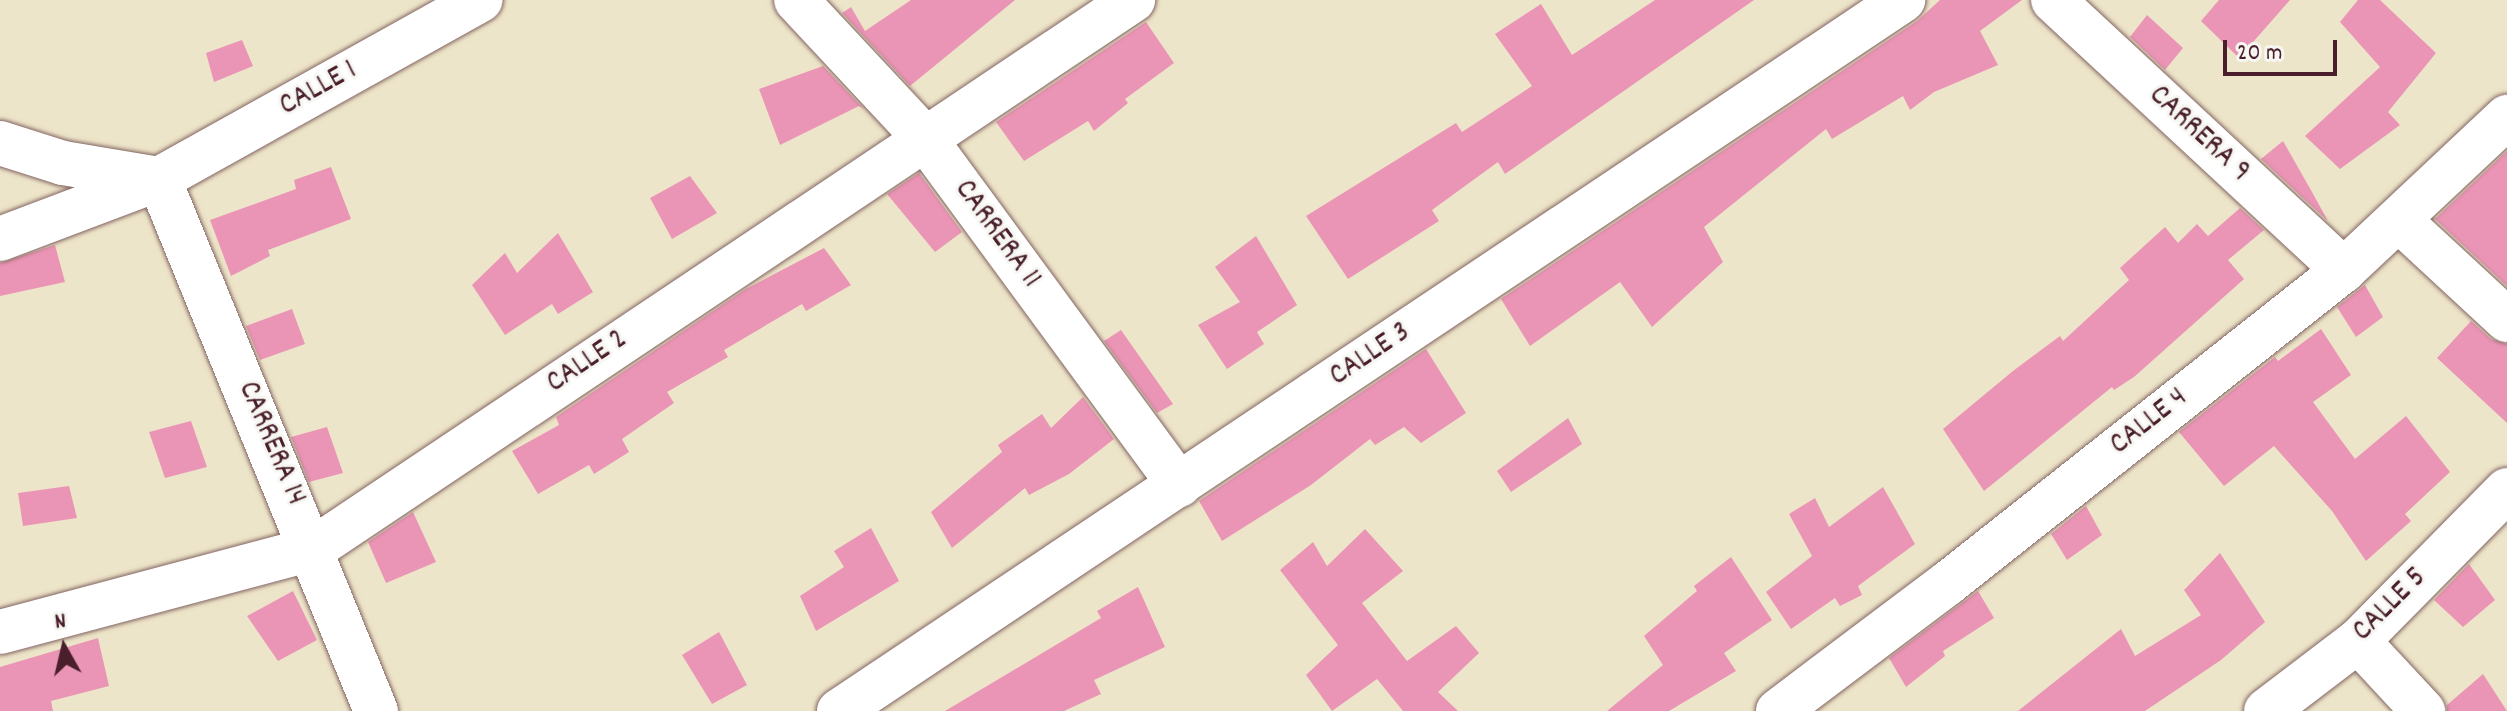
<!DOCTYPE html>
<html>
<head>
<meta charset="utf-8">
<style>
	body { margin:0 }
	#map { position:relative; width:2507px; height:711px; overflow:hidden; background:#ede5c9; font-family:Dekko,sans-serif }
	div>[style] { position:absolute }
	.building>* { inset:0; background:#eb95b6 }
	.roads { filter:drop-shadow(0 0 2px #836462) drop-shadow(0 0 2px #836462) }
	.minor>* { height:44px; margin:-22px; padding:0 22px; transform-origin:22px; border-radius:22px; background:#fff }
	span { translate:-50% -50%; white-space:nowrap; text-align:center; line-height:1.15; -webkit-text-stroke:6px #f6f6f2; paint-order:stroke }
	.street-label { font-size:30px; color:#4a1f2b }
	.north { position:absolute; left:24px; top:607px; width:80px; height:80px; -webkit-text-stroke:6px #f6f6f2; paint-order:stroke; rotate:352deg; font-size:22px; font-weight:700; line-height:32px; text-align:center; color:#4a1f2b }
	.north::after { content:''; display:block; margin:auto; width:28px; height:36px; background:#4a1f2b; clip-path:polygon(50% 0,100% 100%,50% 72%,0 100%) }
	.scale { position:absolute; left:2223px; top:40px; width:114px; height:36px; box-sizing:border-box; border:4px solid #4a1f2b; border-top:0; padding-left:10px; font-size:24px; line-height:28px; white-space:nowrap; color:#4a1f2b; -webkit-text-stroke:6px #f6f6f2; paint-order:stroke }
</style>
</head>
<body>
<div id="map">
	<div class="building">
		<div style="clip-path:polygon(911px 0,1015px 0,910px 86px,842px 13px,851px 7px,865px 31px)"></div>
		<div style="clip-path:polygon(1655px 0,1754px 0,1505px 174px,1498px 162px,1432px 210px,1439px 221px,1348px 279px,1306px 216px,1456px 123px,1462px 132px,1532px 86px,1495px 34px,1541px 4px,1572px 55px)"></div>
		<div style="clip-path:polygon(1940px 0,2022px 0,1980px 31px,1998px 65px,1934px 92px,1910px 110px,1903px 96px,1832px 139px,1826px 129px,1704px 227px,1723px 262px,1652px 327px,1620px 282px,1530px 346px,1501px 299px,1917px 21px)"></div>
		<div style="clip-path:polygon(2219px 0,2290px 0,2239px 58px,2201px 21px)"></div>
		<div style="clip-path:polygon(2358px 0,2380px 0,2436px 53px,2388px 112px,2400px 125px,2340px 169px,2305px 136px,2380px 67px,2340px 22px)"></div>
		<div style="clip-path:polygon(2147px 15px,2183px 48px,2165px 70px,2130px 37px)"></div>
		<div style="clip-path:polygon(1146px 22px,1174px 63px,1125px 99px,1128px 103px,1094px 131px,1088px 121px,1024px 161px,996px 122px)"></div>
		<div style="clip-path:polygon(242px 40px,253px 66px,214px 82px,206px 53px)"></div>
		<div style="clip-path:polygon(823px 66px,864px 109px,859px 106px,780px 145px,759px 89px)"></div>
		<div style="clip-path:polygon(2283px 141px,2312px 192px,2328px 221px,2261px 159px)"></div>
		<div style="clip-path:polygon(2507px 151px,2507px 286px,2435px 219px)"></div>
		<div style="clip-path:polygon(331px 167px,351px 219px,268px 250px,270px 256px,231px 276px,210px 220px,296px 189px,294px 180px)"></div>
		<div style="clip-path:polygon(919px 173px,962px 232px,935px 252px,887px 194px)"></div>
		<div style="clip-path:polygon(690px 176px,717px 213px,672px 239px,650px 198px)"></div>
		<div style="clip-path:polygon(2240px 208px,2264px 230px,2228px 260px,2244px 279px,2134px 377px,2114px 390px,2112px 387px,1984px 491px,1943px 429px,2013px 371px,2060px 336px,2063px 341px,2129px 280px,2120px 268px,2165px 227px,2178px 243px,2197px 224px,2208px 236px)"></div>
		<div style="clip-path:polygon(558px 233px,593px 292px,558px 314px,552px 304px,505px 335px,472px 285px,505px 253px,517px 273px)"></div>
		<div style="clip-path:polygon(1256px 236px,1297px 305px,1257px 332px,1264px 344px,1227px 369px,1198px 325px,1240px 302px,1215px 267px)"></div>
		<div style="clip-path:polygon(55px 245px,65px 282px,0 296px,0 263px)"></div>
		<div style="clip-path:polygon(824px 248px,851px 285px,806px 311px,802px 304px,724px 350px,728px 357px,667px 392px,674px 403px,622px 439px,629px 452px,594px 474px,589px 465px,538px 494px,512px 451px,559px 425px,556px 417px,746px 289px)"></div>
		<div style="clip-path:polygon(2365px 285px,2383px 317px,2356px 337px,2337px 307px)"></div>
		<div style="clip-path:polygon(292px 309px,305px 344px,260px 360px,246px 326px)"></div>
		<div style="clip-path:polygon(2471px 321px,2491px 339px,2507px 344px,2507px 423px,2437px 358px)"></div>
		<div style="clip-path:polygon(2321px 329px,2351px 375px,2313px 402px,2355px 459px,2406px 416px,2450px 472px,2405px 514px,2411px 521px,2366px 561px,2332px 511px,2274px 446px,2224px 486px,2179px 432px,2275px 357px,2278px 361px)"></div>
		<div style="clip-path:polygon(1121px 330px,1173px 404px,1157px 413px,1104px 341px)"></div>
		<div style="clip-path:polygon(1426px 349px,1466px 413px,1421px 443px,1404px 427px,1375px 445px,1370px 439px,1311px 485px,1222px 541px,1199px 501px)"></div>
		<div style="clip-path:polygon(1083px 397px,1114px 439px,1069px 474px,1029px 495px,1025px 488px,952px 548px,931px 512px,1002px 452px,998px 445px,1042px 414px,1051px 428px)"></div>
		<div style="clip-path:polygon(1568px 418px,1582px 444px,1511px 492px,1497px 471px)"></div>
		<div style="clip-path:polygon(191px 421px,207px 467px,165px 478px,149px 432px)"></div>
		<div style="clip-path:polygon(327px 427px,343px 473px,309px 482px,291px 437px)"></div>
		<div style="clip-path:polygon(69px 486px,77px 518px,23px 526px,18px 493px)"></div>
		<div style="clip-path:polygon(1883px 487px,1915px 544px,1858px 586px,1862px 595px,1840px 606px,1835px 598px,1791px 629px,1766px 592px,1812px 556px,1789px 514px,1815px 498px,1829px 527px)"></div>
		<div style="clip-path:polygon(2086px 506px,2102px 535px,2067px 560px,2051px 534px)"></div>
		<div style="clip-path:polygon(413px 512px,436px 562px,386px 583px,368px 542px)"></div>
		<div style="clip-path:polygon(871px 528px,899px 581px,816px 631px,800px 596px,844px 567px,834px 551px)"></div>
		<div style="clip-path:polygon(1365px 529px,1403px 571px,1362px 603px,1407px 661px,1456px 626px,1479px 653px,1438px 692px,1458px 711px,1403px 711px,1377px 679px,1332px 711px,1306px 675px,1338px 645px,1280px 570px,1313px 542px,1327px 566px)"></div>
		<div style="clip-path:polygon(2220px 553px,2265px 622px,2221px 660px,2145px 711px,2018px 711px,2121px 629px,2135px 656px,2201px 615px,2184px 590px)"></div>
		<div style="clip-path:polygon(1731px 557px,1772px 620px,1724px 653px,1736px 671px,1669px 711px,1607px 711px,1663px 665px,1644px 636px,1697px 591px,1694px 586px)"></div>
		<div style="clip-path:polygon(2469px 564px,2495px 600px,2463px 627px,2434px 600px)"></div>
		<div style="clip-path:polygon(1138px 587px,1165px 647px,1094px 680px,1101px 694px,1064px 711px,945px 711px,1101px 618px,1097px 611px)"></div>
		<div style="clip-path:polygon(293px 591px,317px 640px,278px 661px,247px 616px)"></div>
		<div style="clip-path:polygon(1978px 591px,1994px 618px,1943px 651px,1945px 656px,1906px 687px,1889px 658px)"></div>
		<div style="clip-path:polygon(719px 632px,747px 685px,712px 704px,682px 655px)"></div>
		<div style="clip-path:polygon(98px 638px,109px 686px,51px 701px,53px 711px,0 711px,0 667px)"></div>
		<div style="clip-path:polygon(2483px 674px,2507px 711px,2447px 711px,2447px 705px)"></div>
	</div>
	<div class="roads">
		<div class="minor">
			<div style="left:796px;top:0;width:186px;rotate:47deg"></div>
			<div style="left:923px;top:136px;width:433px;rotate:53.7deg"></div>
			<div style="left:2053px;top:0;width:397px;rotate:42.9deg"></div>
			<div style="left:0;top:143px;width:66px;rotate:17.6deg"></div>
			<div style="left:63px;top:163px;width:97px;rotate:9.5deg"></div>
			<div style="left:159px;top:179px;width:575px;rotate:67.81deg"></div>
			<div style="left:2400px;top:221px;width:146px;rotate:42.8deg"></div>
			<div style="left:0;top:239px;width:170px;rotate:-20.7deg"></div>
			<div style="left:159px;top:179px;width:368px;rotate:-29.1deg"></div>
			<div style="left:0;top:632px;width:324px;rotate:-14.9deg"></div>
			<div style="left:313px;top:549px;width:987px;rotate:-33.8deg"></div>
			<div style="left:2358px;top:641px;width:96px;rotate:47.1deg"></div>
			<div style="left:839px;top:711px;width:1280px;rotate:-33.75deg"></div>
			<div style="left:1778px;top:711px;width:213px;rotate:-37deg"></div>
			<div style="left:1948px;top:583px;width:505px;rotate:-38.32deg"></div>
			<div style="left:2344px;top:270px;width:224px;rotate:-43.2deg"></div>
			<div style="left:2266px;top:711px;width:116px;rotate:-37.3deg"></div>
			<div style="left:2358px;top:641px;width:212px;rotate:-45.4deg"></div>
		</div>
	</div>
	<div class="street-label">
		<span style="left:319px;top:90px;rotate:-29deg">CALLE 1</span>
		<span style="left:2198px;top:135px;rotate:43deg">CARRERA 9</span>
		<span style="left:996px;top:235px;rotate:54deg">CARRERA 11</span>
		<span style="left:1371px;top:356px;rotate:-34deg">CALLE 3</span>
		<span style="left:588px;top:363px;rotate:-34deg">CALLE 2</span>
		<span style="left:2150px;top:423px;rotate:-38deg">CALLE 4</span>
		<span style="left:270px;top:444px;rotate:67deg">CARRERA 14</span>
		<span style="left:2391px;top:606px;rotate:-45deg">CALLE 5</span>
	</div>
	<div class="north">N</div>
	<div class="scale">20 m</div>
</div>
</body>
</html>
